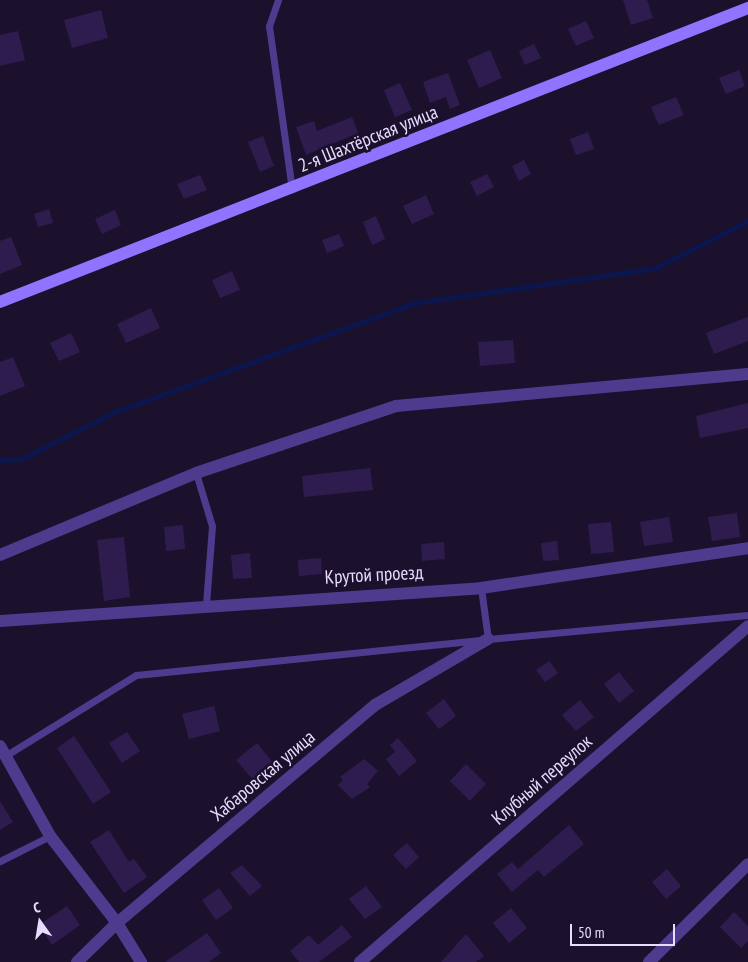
<!DOCTYPE html>
<html>
<head>
<meta charset="utf-8">
<style>
	body { margin:0 }
	#map { position:relative; width:748px; height:962px; overflow:hidden; background:#1b112d; font-family:"PT Sans Narrow",sans-serif }
	div>[style] { position:absolute }
	.stream>* { height:4.5px; margin:-2.25px; padding:0 2.25px; transform-origin:2.25px; border-radius:2.25px; background:#0a164d }
	.building>* { inset:0; background:#2f1c4e }
	.lane>* { height:7px; margin:-3.5px; padding:0 3.5px; transform-origin:3.5px; border-radius:3.5px; background:#4d3b8d }
	.street>* { height:12px; margin:-6px; padding:0 6px; transform-origin:6px; border-radius:6px; background:#4d3b8d }
	.secondary>* { height:12px; margin:-6px; padding:0 6px; transform-origin:6px; border-radius:6px; background:#9074ff }
	span { translate:-50% -50%; white-space:nowrap; text-align:center; line-height:1.15; -webkit-text-stroke:5px #1b112d; paint-order:stroke }
	.street-label { font-size:19px; color:#e7ddff }
	.north { position:absolute; left:15px; top:897px; width:50px; height:50px; -webkit-text-stroke:4px #1b112d; paint-order:stroke; rotate:347deg; font-size:14px; font-weight:700; line-height:20px; text-align:center; color:#e7ddff }
	.north::after { content:''; display:block; margin:auto; width:18px; height:22px; background:#e7ddff; clip-path:polygon(50% 0,100% 100%,50% 72%,0 100%) }
	.scale { position:absolute; left:570px; top:924px; width:105px; height:22px; box-sizing:border-box; border:2px solid #e7ddff; border-top:0; padding-left:6px; font-size:15px; line-height:18px; white-space:nowrap; color:#e7ddff; -webkit-text-stroke:4px #1b112d; paint-order:stroke }
</style>
</head>
<body>
<div id="map">
	<div class="stream">
		<div style="left:0;top:460px;width:22px;rotate:-3deg"></div>
		<div style="left:22px;top:459px;width:104px;rotate:-26.8deg"></div>
		<div style="left:115px;top:412px;width:318px;rotate:-20deg"></div>
		<div style="left:414px;top:303px;width:245px;rotate:-8.2deg"></div>
		<div style="left:656px;top:268px;width:103px;rotate:-27.1deg"></div>
	</div>
	<div class="building">
		<div style="clip-path:polygon(623px 0,647px 0,653px 18px,631px 25px)"></div>
		<div style="clip-path:polygon(101px 10px,108px 38px,72px 48px,64px 20px)"></div>
		<div style="clip-path:polygon(586px 21px,594px 38px,576px 46px,568px 29px)"></div>
		<div style="clip-path:polygon(18px 31px,25px 60px,0 66px,0 35px)"></div>
		<div style="clip-path:polygon(534px 44px,541px 58px,525px 65px,519px 51px)"></div>
		<div style="clip-path:polygon(490px 50px,502px 78px,479px 88px,467px 60px)"></div>
		<div style="clip-path:polygon(739px 70px,745px 86px,726px 94px,719px 78px)"></div>
		<div style="clip-path:polygon(448px 73px,460px 105px,450px 109px,446px 97px,430px 103px,423px 82px)"></div>
		<div style="clip-path:polygon(400px 83px,412px 110px,395px 117px,384px 90px)"></div>
		<div style="clip-path:polygon(676px 97px,684px 115px,659px 125px,651px 107px)"></div>
		<div style="clip-path:polygon(352px 117px,358px 133px,306px 155px,296px 127px,314px 121px,317px 131px)"></div>
		<div style="clip-path:polygon(588px 132px,594px 149px,576px 155px,570px 139px)"></div>
		<div style="clip-path:polygon(263px 136px,274px 166px,260px 172px,248px 142px)"></div>
		<div style="clip-path:polygon(524px 160px,531px 174px,519px 181px,512px 166px)"></div>
		<div style="clip-path:polygon(487px 174px,494px 187px,477px 196px,470px 182px)"></div>
		<div style="clip-path:polygon(200px 175px,207px 190px,184px 199px,177px 184px)"></div>
		<div style="clip-path:polygon(426px 195px,434px 214px,412px 224px,403px 206px)"></div>
		<div style="clip-path:polygon(49px 209px,53px 223px,38px 227px,34px 214px)"></div>
		<div style="clip-path:polygon(115px 210px,121px 225px,102px 234px,95px 219px)"></div>
		<div style="clip-path:polygon(376px 216px,385px 239px,372px 245px,363px 222px)"></div>
		<div style="clip-path:polygon(339px 234px,344px 246px,327px 253px,322px 240px)"></div>
		<div style="clip-path:polygon(11px 237px,22px 265px,0 274px,0 241px)"></div>
		<div style="clip-path:polygon(232px 271px,240px 290px,220px 298px,212px 280px)"></div>
		<div style="clip-path:polygon(151px 308px,160px 328px,126px 343px,117px 324px)"></div>
		<div style="clip-path:polygon(748px 317px,748px 341px,714px 354px,706px 333px)"></div>
		<div style="clip-path:polygon(71px 333px,80px 352px,59px 361px,50px 343px)"></div>
		<div style="clip-path:polygon(513px 340px,515px 363px,480px 366px,478px 342px)"></div>
		<div style="clip-path:polygon(13px 357px,25px 386px,0 396px,0 362px)"></div>
		<div style="clip-path:polygon(748px 403px,748px 428px,700px 438px,696px 416px)"></div>
		<div style="clip-path:polygon(370px 468px,373px 490px,304px 497px,302px 476px)"></div>
		<div style="clip-path:polygon(737px 513px,740px 537px,712px 541px,708px 517px)"></div>
		<div style="clip-path:polygon(669px 517px,673px 542px,644px 546px,640px 522px)"></div>
		<div style="clip-path:polygon(611px 522px,614px 552px,591px 554px,588px 524px)"></div>
		<div style="clip-path:polygon(183px 525px,185px 549px,166px 551px,164px 527px)"></div>
		<div style="clip-path:polygon(124px 537px,130px 597px,104px 601px,97px 540px)"></div>
		<div style="clip-path:polygon(557px 541px,559px 560px,543px 561px,541px 543px)"></div>
		<div style="clip-path:polygon(444px 542px,445px 559px,422px 561px,421px 544px)"></div>
		<div style="clip-path:polygon(250px 553px,252px 578px,233px 579px,231px 555px)"></div>
		<div style="clip-path:polygon(321px 558px,322px 574px,299px 576px,298px 560px)"></div>
		<div style="clip-path:polygon(549px 661px,558px 673px,545px 682px,536px 670px)"></div>
		<div style="clip-path:polygon(619px 672px,634px 691px,619px 703px,604px 684px)"></div>
		<div style="clip-path:polygon(444px 699px,456px 716px,439px 729px,426px 713px)"></div>
		<div style="clip-path:polygon(580px 700px,594px 717px,576px 731px,562px 715px)"></div>
		<div style="clip-path:polygon(214px 706px,220px 731px,189px 739px,182px 714px)"></div>
		<div style="clip-path:polygon(127px 732px,140px 751px,122px 763px,109px 743px)"></div>
		<div style="clip-path:polygon(74px 736px,111px 792px,93px 804px,57px 748px)"></div>
		<div style="clip-path:polygon(398px 738px,417px 761px,399px 776px,386px 759px,395px 752px,390px 745px)"></div>
		<div style="clip-path:polygon(257px 743px,274px 764px,254px 781px,236px 760px)"></div>
		<div style="clip-path:polygon(364px 759px,378px 771px,367px 784px,370px 787px,352px 799px,338px 785px,343px 780px,340px 777px)"></div>
		<div style="clip-path:polygon(466px 764px,486px 784px,470px 801px,450px 781px)"></div>
		<div style="clip-path:polygon(0 801px,13px 822px,0 830px)"></div>
		<div style="clip-path:polygon(569px 825px,584px 844px,544px 877px,538px 870px,512px 892px,497px 874px,512px 862px,518px 869px)"></div>
		<div style="clip-path:polygon(109px 830px,129px 862px,134px 859px,147px 877px,124px 893px,90px 842px)"></div>
		<div style="clip-path:polygon(407px 843px,419px 857px,406px 869px,393px 855px)"></div>
		<div style="clip-path:polygon(242px 865px,262px 886px,250px 896px,230px 873px)"></div>
		<div style="clip-path:polygon(667px 869px,681px 886px,666px 899px,652px 882px)"></div>
		<div style="clip-path:polygon(366px 886px,382px 907px,365px 919px,349px 899px)"></div>
		<div style="clip-path:polygon(219px 888px,233px 908px,216px 920px,202px 900px)"></div>
		<div style="clip-path:polygon(67px 906px,80px 925px,52px 945px,39px 925px)"></div>
		<div style="clip-path:polygon(511px 908px,527px 928px,509px 943px,493px 923px)"></div>
		<div style="clip-path:polygon(734px 912px,748px 926px,748px 941px,741px 948px,720px 927px)"></div>
		<div style="clip-path:polygon(342px 925px,352px 937px,319px 962px,299px 962px,290px 951px,309px 935px,318px 945px)"></div>
		<div style="clip-path:polygon(207px 933px,221px 953px,209px 962px,165px 962px)"></div>
		<div style="clip-path:polygon(466px 934px,484px 956px,476px 962px,441px 962px)"></div>
	</div>
	<div class="lane">
		<div style="left:278px;top:0;width:28px;rotate:109deg"></div>
		<div style="left:269px;top:26px;width:165px;rotate:82deg"></div>
		<div style="left:196px;top:473px;width:55px;rotate:73.2deg"></div>
		<div style="left:212px;top:526px;width:78px;rotate:94.4deg"></div>
		<div style="left:488px;top:639px;width:261px;rotate:-5.3deg"></div>
		<div style="left:5px;top:756px;width:154px;rotate:-31.7deg"></div>
		<div style="left:136px;top:675px;width:354px;rotate:-5.8deg"></div>
		<div style="left:488px;top:639px;width:51px;rotate:-97.8deg"></div>
		<div style="left:0;top:861px;width:56px;rotate:-26.6deg"></div>
	</div>
	<div class="street">
		<div style="left:0;top:555px;width:212px;rotate:-22.7deg"></div>
		<div style="left:196px;top:473px;width:211px;rotate:-18.5deg"></div>
		<div style="left:396px;top:406px;width:353px;rotate:-5.2deg"></div>
		<div style="left:0;top:621px;width:482px;rotate:-3.9deg"></div>
		<div style="left:481px;top:588px;width:270px;rotate:-8.5deg"></div>
		<div style="left:0;top:746px;width:103px;rotate:60.9deg"></div>
		<div style="left:50px;top:836px;width:110px;rotate:52.4deg"></div>
		<div style="left:117px;top:923px;width:46px;rotate:58.4deg"></div>
		<div style="left:77px;top:962px;width:56px;rotate:-44.3deg"></div>
		<div style="left:117px;top:923px;width:338px;rotate:-40.2deg"></div>
		<div style="left:375px;top:705px;width:131px;rotate:-30.3deg"></div>
		<div style="left:360px;top:962px;width:513px;rotate:-40.89deg"></div>
		<div style="left:649px;top:962px;width:139px;rotate:-44.7deg"></div>
	</div>
	<div class="secondary">
		<div style="left:0;top:302px;width:804px;rotate:-21.46deg"></div>
	</div>
	<div class="street-label">
		<span style="left:368px;top:139px;rotate:-22deg">2-я Шахтёрская улица</span>
		<span style="left:374px;top:575px;rotate:-3deg">Крутой проезд</span>
		<span style="left:263px;top:776px;rotate:-40deg">Хабаровская улица</span>
		<span style="left:542px;top:780px;rotate:-41deg">Клубный переулок</span>
	</div>
	<div class="north">С</div>
	<div class="scale">50 m</div>
</div>
</body>
</html>
